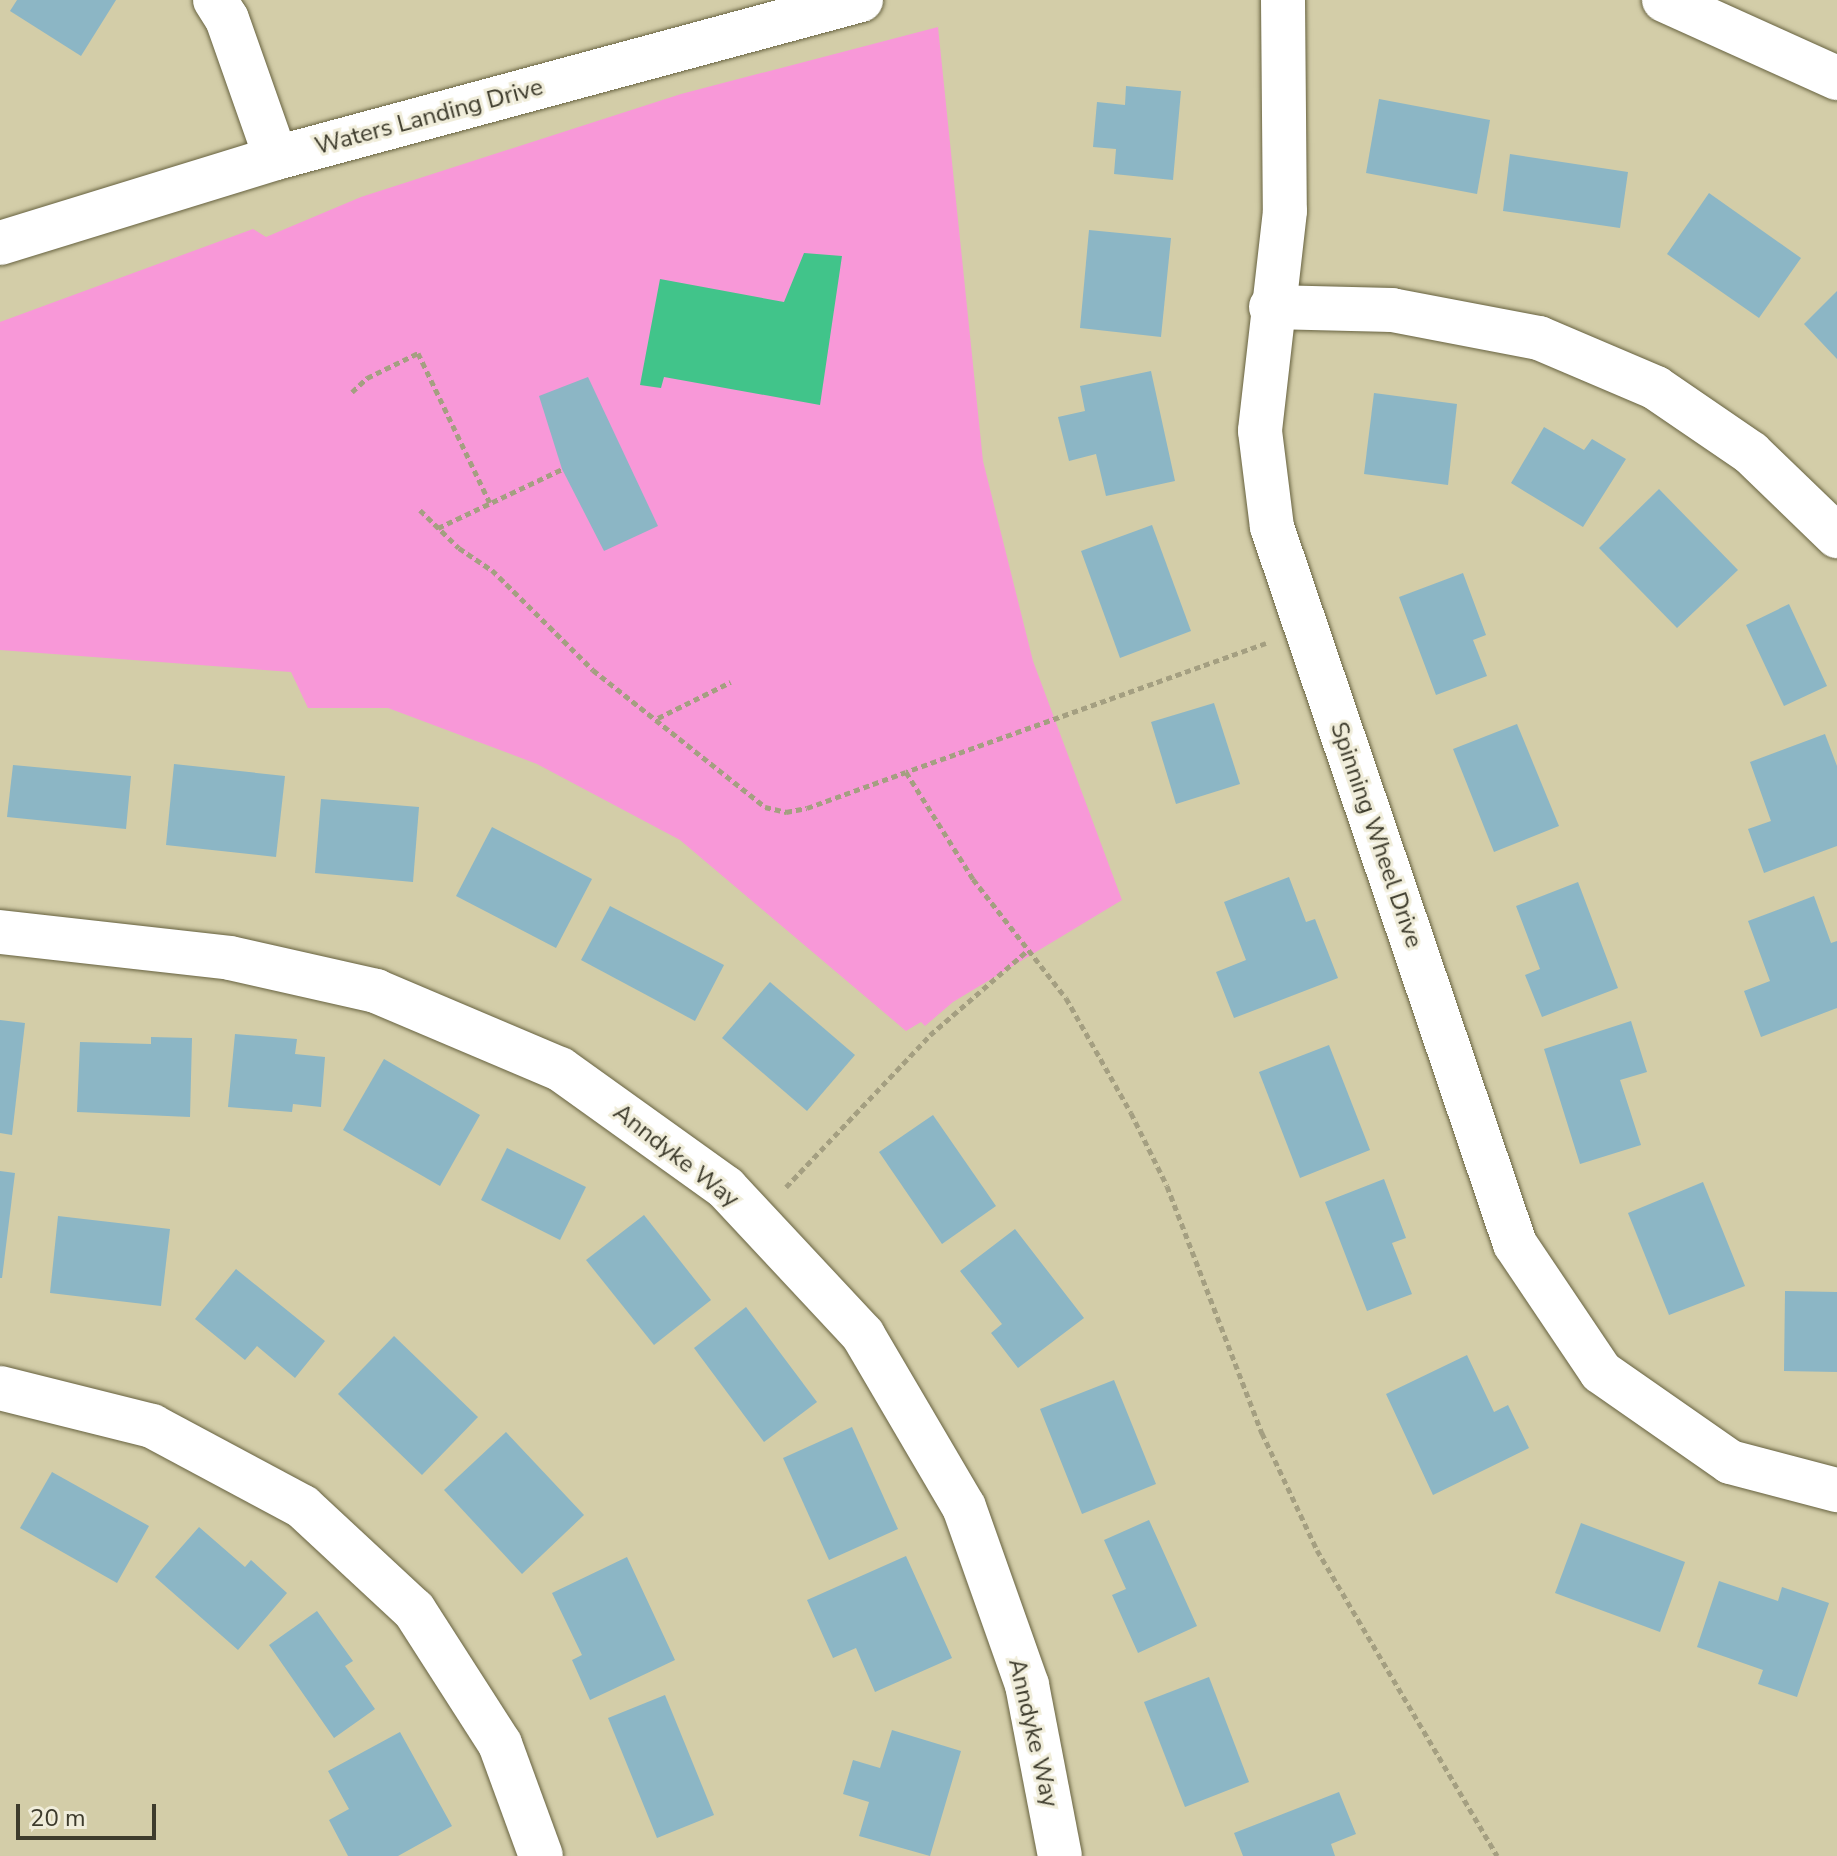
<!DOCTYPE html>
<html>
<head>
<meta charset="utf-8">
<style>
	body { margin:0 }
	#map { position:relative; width:1837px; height:1856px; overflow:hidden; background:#d3cda8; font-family:"Nunito Sans",sans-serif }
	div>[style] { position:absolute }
	.green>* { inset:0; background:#f898d8 }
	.water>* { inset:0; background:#41c48a }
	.building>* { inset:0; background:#8cb6c5 }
	.path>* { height:5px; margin-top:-2.5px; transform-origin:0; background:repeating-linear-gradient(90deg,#a49f81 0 6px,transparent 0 10px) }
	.roads { filter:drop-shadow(0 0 2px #676240) drop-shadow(0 0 2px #676240) }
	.minor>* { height:44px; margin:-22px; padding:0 22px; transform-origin:22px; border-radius:22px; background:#fff }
	.tertiary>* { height:44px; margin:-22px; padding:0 22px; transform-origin:22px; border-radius:22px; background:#fff }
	span { translate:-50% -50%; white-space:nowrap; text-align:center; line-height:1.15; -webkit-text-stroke:6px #f0edda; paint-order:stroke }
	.street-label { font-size:24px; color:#3d3b2c }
	.scale { position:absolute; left:16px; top:1804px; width:140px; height:36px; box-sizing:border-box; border:4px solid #3d3b2c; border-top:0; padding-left:10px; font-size:24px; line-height:28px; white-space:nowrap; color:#3d3b2c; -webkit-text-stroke:6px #f0edda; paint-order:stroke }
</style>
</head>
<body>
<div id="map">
	<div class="green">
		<div style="clip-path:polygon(938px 27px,983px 461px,1033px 661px,1122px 900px,953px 1002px,925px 1026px,921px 1022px,906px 1031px,680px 840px,537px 764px,388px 708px,308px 708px,291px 672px,0 650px,0 322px,253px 229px,266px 237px,361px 197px,681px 94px)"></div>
	</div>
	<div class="water">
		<div style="clip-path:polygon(804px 253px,842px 256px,820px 405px,664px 377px,661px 388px,640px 385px,660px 279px,784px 302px)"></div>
	</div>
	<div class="building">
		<div style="clip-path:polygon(17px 0,116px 0,81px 56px,10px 11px)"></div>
		<div style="clip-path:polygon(1126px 86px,1181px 91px,1173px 180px,1114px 174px,1116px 149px,1093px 147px,1097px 102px,1125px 105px)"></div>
		<div style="clip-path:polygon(1379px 99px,1490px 120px,1477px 194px,1366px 173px)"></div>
		<div style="clip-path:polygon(1510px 154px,1628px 172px,1620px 228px,1503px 211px)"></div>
		<div style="clip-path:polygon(1709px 193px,1801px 258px,1759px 318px,1667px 254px)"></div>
		<div style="clip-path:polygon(1089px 230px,1171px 238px,1161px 337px,1080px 328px)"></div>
		<div style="clip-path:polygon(1837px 291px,1837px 359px,1804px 324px)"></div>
		<div style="clip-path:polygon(1151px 371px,1175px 481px,1106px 496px,1096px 454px,1069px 461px,1058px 417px,1085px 411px,1080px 386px)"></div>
		<div style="clip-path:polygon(588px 377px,658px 526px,604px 551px,562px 469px,539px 396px)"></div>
		<div style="clip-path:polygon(1374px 393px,1457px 404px,1448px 485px,1364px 474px)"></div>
		<div style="clip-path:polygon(1544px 427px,1584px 450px,1592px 439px,1626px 459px,1583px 527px,1511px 483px)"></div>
		<div style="clip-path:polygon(1659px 489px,1738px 570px,1677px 628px,1599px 548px)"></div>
		<div style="clip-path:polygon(1152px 525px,1191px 631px,1120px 658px,1081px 551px)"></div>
		<div style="clip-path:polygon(1463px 573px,1486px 635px,1473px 640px,1487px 676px,1436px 695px,1399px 597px)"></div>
		<div style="clip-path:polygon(1789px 604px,1827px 686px,1784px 706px,1746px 625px)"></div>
		<div style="clip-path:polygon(1214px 703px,1240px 784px,1176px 804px,1151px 722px)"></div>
		<div style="clip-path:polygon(1517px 724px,1559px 826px,1494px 852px,1453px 749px)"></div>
		<div style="clip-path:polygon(1825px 734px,1837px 766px,1837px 846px,1764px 873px,1748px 829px,1771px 821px,1750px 762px)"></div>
		<div style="clip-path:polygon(174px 764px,285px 776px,276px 857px,166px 845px)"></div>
		<div style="clip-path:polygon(13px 765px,131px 776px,126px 829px,7px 817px)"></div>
		<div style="clip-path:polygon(321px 799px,419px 807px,413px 882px,315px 873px)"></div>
		<div style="clip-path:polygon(492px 827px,592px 879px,556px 948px,456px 896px)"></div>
		<div style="clip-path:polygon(1289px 877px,1306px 922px,1315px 919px,1338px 978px,1234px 1018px,1216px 972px,1246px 960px,1224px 902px)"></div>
		<div style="clip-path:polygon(1578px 882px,1618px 988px,1542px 1017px,1525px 975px,1540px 969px,1516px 906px)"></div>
		<div style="clip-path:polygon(1814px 896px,1831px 943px,1837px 941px,1837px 1008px,1761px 1037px,1744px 991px,1770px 981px,1748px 921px)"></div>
		<div style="clip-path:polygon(610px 906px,724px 965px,695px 1021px,581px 960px)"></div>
		<div style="clip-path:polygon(770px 982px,855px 1055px,807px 1111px,722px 1038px)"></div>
		<div style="clip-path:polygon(0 1020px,25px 1023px,12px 1135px,0 1133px)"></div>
		<div style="clip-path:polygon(1631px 1021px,1647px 1072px,1620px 1080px,1641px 1145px,1580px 1164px,1544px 1049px)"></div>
		<div style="clip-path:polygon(235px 1034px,297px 1039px,295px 1054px,325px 1057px,321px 1107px,293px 1104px,292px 1112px,228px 1107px)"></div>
		<div style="clip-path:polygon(151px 1037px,192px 1038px,190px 1117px,77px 1112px,80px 1042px,151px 1044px)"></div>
		<div style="clip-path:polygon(1329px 1045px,1370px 1150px,1300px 1178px,1259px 1072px)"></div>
		<div style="clip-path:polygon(384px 1059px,480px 1115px,440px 1186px,343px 1130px)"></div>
		<div style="clip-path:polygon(933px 1115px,996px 1206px,942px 1244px,879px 1152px)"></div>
		<div style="clip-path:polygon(507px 1148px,586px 1187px,560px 1240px,481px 1200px)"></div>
		<div style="clip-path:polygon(0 1171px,15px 1173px,2px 1278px,0 1278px)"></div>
		<div style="clip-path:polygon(1384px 1179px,1406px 1238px,1392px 1243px,1412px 1294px,1367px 1311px,1325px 1202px)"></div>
		<div style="clip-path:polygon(1703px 1182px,1745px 1286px,1669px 1315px,1628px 1213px)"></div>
		<div style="clip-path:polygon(644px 1215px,711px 1300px,654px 1345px,586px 1260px)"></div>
		<div style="clip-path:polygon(58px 1216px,170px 1229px,161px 1306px,50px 1293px)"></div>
		<div style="clip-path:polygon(1015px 1229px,1084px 1318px,1018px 1368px,991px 1333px,1002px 1324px,960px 1271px)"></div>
		<div style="clip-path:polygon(236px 1269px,325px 1341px,295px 1378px,257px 1346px,245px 1360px,195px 1319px)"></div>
		<div style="clip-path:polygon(1785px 1291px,1837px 1292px,1837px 1372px,1784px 1371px)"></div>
		<div style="clip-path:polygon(746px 1307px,817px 1402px,764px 1442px,694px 1348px)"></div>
		<div style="clip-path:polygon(394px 1336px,478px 1417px,422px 1475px,338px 1394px)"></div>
		<div style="clip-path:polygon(1467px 1355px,1494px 1412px,1508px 1405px,1529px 1448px,1433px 1495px,1386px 1394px)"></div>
		<div style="clip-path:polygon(1114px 1380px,1156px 1484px,1082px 1514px,1040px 1409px)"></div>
		<div style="clip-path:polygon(852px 1427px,898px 1529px,829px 1560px,783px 1458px)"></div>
		<div style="clip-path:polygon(506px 1432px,584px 1515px,522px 1574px,444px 1490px)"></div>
		<div style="clip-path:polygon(52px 1472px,149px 1526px,117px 1583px,20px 1528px)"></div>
		<div style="clip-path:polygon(1149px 1520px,1197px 1626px,1138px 1653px,1112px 1595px,1126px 1589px,1104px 1540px)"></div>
		<div style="clip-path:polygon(1581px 1523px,1685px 1562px,1660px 1632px,1555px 1593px)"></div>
		<div style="clip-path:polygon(199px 1527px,245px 1567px,251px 1560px,287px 1593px,238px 1650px,155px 1577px)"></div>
		<div style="clip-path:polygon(906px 1556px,952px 1658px,875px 1692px,856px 1648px,833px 1658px,807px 1600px)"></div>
		<div style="clip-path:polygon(627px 1557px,675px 1660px,590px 1700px,572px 1660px,582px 1655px,552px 1593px)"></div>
		<div style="clip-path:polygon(1719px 1581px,1778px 1601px,1782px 1587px,1829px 1603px,1797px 1697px,1758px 1684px,1763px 1670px,1697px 1647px)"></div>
		<div style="clip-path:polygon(317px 1611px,353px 1661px,345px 1666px,375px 1709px,334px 1738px,269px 1645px)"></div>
		<div style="clip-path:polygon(1209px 1677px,1249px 1782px,1185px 1807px,1144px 1702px)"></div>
		<div style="clip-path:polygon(665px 1695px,714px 1815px,657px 1838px,608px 1718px)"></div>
		<div style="clip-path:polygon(892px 1730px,961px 1751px,930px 1856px,859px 1836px,869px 1802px,843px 1794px,853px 1760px,880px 1768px)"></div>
		<div style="clip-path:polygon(400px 1732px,452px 1826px,398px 1856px,348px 1856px,329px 1820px,349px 1809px,328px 1771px)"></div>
		<div style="clip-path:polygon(1339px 1792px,1356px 1834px,1331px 1844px,1335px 1856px,1243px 1856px,1234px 1833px)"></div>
	</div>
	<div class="path">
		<div style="left:352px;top:392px;width:21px;rotate:-43deg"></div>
		<div style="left:367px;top:378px;width:57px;rotate:-26.1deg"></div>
		<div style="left:418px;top:353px;width:166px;rotate:64.4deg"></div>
		<div style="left:420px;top:510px;width:54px;rotate:44.3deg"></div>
		<div style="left:459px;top:548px;width:40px;rotate:34deg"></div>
		<div style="left:492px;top:570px;width:142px;rotate:44.7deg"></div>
		<div style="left:593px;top:670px;width:220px;rotate:38.5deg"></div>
		<div style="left:765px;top:807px;width:22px;rotate:13deg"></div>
		<div style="left:786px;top:812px;width:21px;rotate:-11deg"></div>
		<div style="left:807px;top:808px;width:105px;rotate:-20deg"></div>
		<div style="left:438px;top:528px;width:137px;rotate:-25.4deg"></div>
		<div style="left:1266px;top:643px;width:382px;rotate:160.3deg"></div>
		<div style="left:906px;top:772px;width:126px;rotate:57.9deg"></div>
		<div style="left:973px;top:879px;width:151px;rotate:52deg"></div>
		<div style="left:1066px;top:998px;width:132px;rotate:60.5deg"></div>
		<div style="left:1131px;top:1113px;width:81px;rotate:63.7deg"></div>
		<div style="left:1167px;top:1186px;width:265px;rotate:69deg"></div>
		<div style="left:1262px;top:1433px;width:129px;rotate:64.8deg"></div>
		<div style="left:1317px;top:1550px;width:355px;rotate:59.5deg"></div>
		<div style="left:658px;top:718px;width:81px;rotate:-26.3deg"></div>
		<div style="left:786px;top:1187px;width:209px;rotate:-46.5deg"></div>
		<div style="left:930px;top:1035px;width:128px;rotate:-40.9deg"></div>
	</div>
	<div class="roads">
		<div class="minor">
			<div style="left:215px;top:0;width:22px;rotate:58deg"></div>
			<div style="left:227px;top:19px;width:147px;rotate:70.6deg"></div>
			<div style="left:1283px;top:0;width:211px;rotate:89.5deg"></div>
			<div style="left:1285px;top:211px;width:221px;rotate:96.5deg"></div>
			<div style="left:1260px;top:431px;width:97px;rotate:82.9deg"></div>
			<div style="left:1272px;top:527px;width:757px;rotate:71.28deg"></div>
			<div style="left:1515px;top:1244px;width:154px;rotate:56.1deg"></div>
			<div style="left:1601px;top:1372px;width:157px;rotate:34.9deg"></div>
			<div style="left:1730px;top:1462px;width:111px;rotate:14.7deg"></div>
			<div style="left:1271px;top:307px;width:121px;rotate:1.4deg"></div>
			<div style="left:1392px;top:310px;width:150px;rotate:10.8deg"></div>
			<div style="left:1539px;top:338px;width:127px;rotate:23.1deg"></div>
			<div style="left:1656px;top:388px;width:115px;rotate:34.4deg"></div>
			<div style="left:1751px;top:453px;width:120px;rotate:44deg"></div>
			<div style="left:0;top:932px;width:231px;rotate:6.4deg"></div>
			<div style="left:230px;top:958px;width:150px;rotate:12.7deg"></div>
			<div style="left:376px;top:991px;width:200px;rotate:23deg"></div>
			<div style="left:560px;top:1069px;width:204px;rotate:35.6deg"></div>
			<div style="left:726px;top:1188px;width:201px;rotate:47deg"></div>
			<div style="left:863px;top:1335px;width:199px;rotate:59.6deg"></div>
			<div style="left:964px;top:1507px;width:189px;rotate:70.5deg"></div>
			<div style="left:1027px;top:1685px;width:174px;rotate:79.1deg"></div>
			<div style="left:0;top:1388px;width:157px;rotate:14deg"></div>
			<div style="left:152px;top:1426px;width:171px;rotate:28.2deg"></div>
			<div style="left:303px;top:1507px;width:151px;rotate:42.9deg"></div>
			<div style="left:414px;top:1610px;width:159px;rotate:57.3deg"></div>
			<div style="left:500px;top:1744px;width:119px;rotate:69.9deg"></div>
		</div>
		<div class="tertiary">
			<div style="left:1664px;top:0;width:190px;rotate:24.3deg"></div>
			<div style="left:0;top:243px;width:289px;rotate:-17.1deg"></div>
			<div style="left:276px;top:158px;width:606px;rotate:-15.11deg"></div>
		</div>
	</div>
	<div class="street-label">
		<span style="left:429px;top:117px;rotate:-15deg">Waters Landing Drive</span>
		<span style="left:1376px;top:835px;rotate:71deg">Spinning Wheel Drive</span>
		<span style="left:676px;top:1156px;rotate:38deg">Anndyke Way</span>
		<span style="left:1033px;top:1733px;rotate:77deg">Anndyke Way</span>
	</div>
	<div class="scale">20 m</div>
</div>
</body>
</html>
